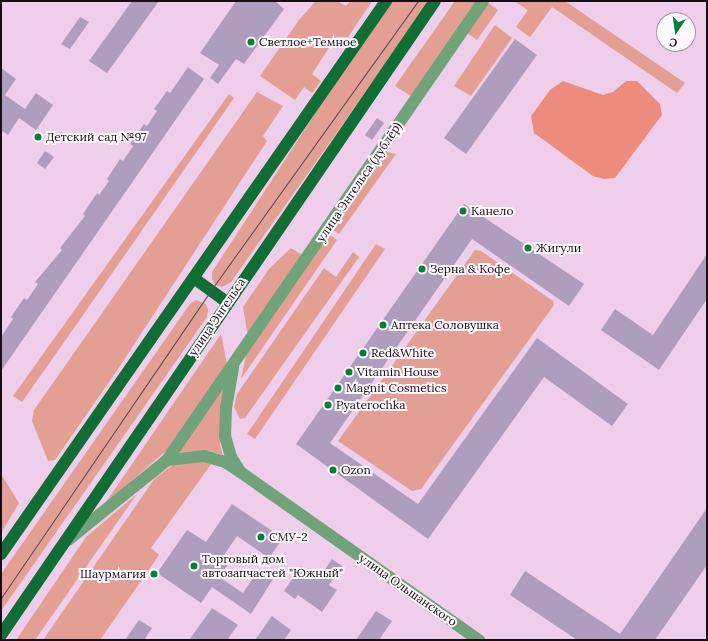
<!DOCTYPE html>
<html>
<head>
<meta charset="utf-8">
<style>
	body { margin:0 }
	#map { position:relative; width:708px; height:641px; overflow:hidden; background:#eeceea; font-family:Lora,serif }
	div>[style] { position:absolute }
	.green>* { inset:0; background:#e39f93 }
	.forest>* { inset:0; background:#ed8c7c }
	.building>* { inset:0; background:#af9dbd }
	.minor>* { height:12px; margin:-6px; padding:0 6px; transform-origin:6px; border-radius:6px; background:#70a37a }
	.major>* { height:12px; margin:-6px; padding:0 6px; transform-origin:6px; border-radius:6px; background:#106e34 }
	.tram>* { height:1px; margin:-0.5px; padding:0 0.5px; transform-origin:0.5px; border-radius:0.5px; background:#5a4958 }
	.dots>* { width:11px; height:11px; translate:-50% -50%; box-sizing:border-box; border:2px solid #fff8fe; border-radius:50% }
	span { translate:-50% -50%; white-space:nowrap; text-align:center; line-height:1.15; -webkit-text-stroke:4px #fff8fe; paint-order:stroke }
	.poi-label { font-size:12px; color:#180d17 }
	.left { translate:0 -50%; text-align:left }
	.right { translate:-100% -50%; text-align:right }
	.street-label { font-size:12px; color:#180d17 }
	.frame { position:absolute; inset:0; border:2px solid #180d17; pointer-events:none }
	.north { position:absolute; left:656px; top:12px; width:40px; height:40px; box-sizing:border-box; background:#fff8fe; border:1px solid #a39aa2; border-radius:50%; rotate:193deg; font-size:11px; font-weight:700; line-height:16px; text-align:center; color:#180d17 }
	.north::after { content:''; display:block; margin:auto; width:14px; height:18px; background:#008039; clip-path:polygon(50% 0,100% 100%,50% 72%,0 100%) }
</style>
</head>
<body>
<div id="map">
	<div class="green">
		<div style="clip-path:polygon(316px 1px,341px 1px,340px 3px,346px 6px,350px 1px,372px 1px,348px 37px,336px 37px,312px 74px,321px 81px,312px 93px,304px 87px,295px 100px,260px 76px,299px 20px)"></div>
		<div style="clip-path:polygon(392px 1px,430px 1px,231px 282px,222px 287px,215px 285px,212px 279px,212px 272px,337px 80px)"></div>
		<div style="clip-path:polygon(455px 1px,480px 1px,414px 98px,395px 86px)"></div>
		<div style="clip-path:polygon(514px 1px,565px 1px,685px 83px,677px 93px,552px 7px,530px 37px,516px 27px,528px 10px)"></div>
		<div style="clip-path:polygon(487px 2px,498px 10px,477px 40px,466px 32px)"></div>
		<div style="clip-path:polygon(495px 25px,512px 38px,471px 96px,454px 86px)"></div>
		<div style="clip-path:polygon(257px 92px,283px 106px,263px 136px,267px 141px,116px 372px,55px 460px,48px 461px,32px 421px,34px 410px)"></div>
		<div style="clip-path:polygon(229px 94px,234px 98px,74px 328px,22px 402px,13px 396px)"></div>
		<div style="clip-path:polygon(382px 151px,396px 154px,339px 234px,330px 228px)"></div>
		<div style="clip-path:polygon(327px 233px,337px 240px,241px 379px,248px 347px)"></div>
		<div style="clip-path:polygon(376px 244px,385px 249px,255px 439px,247px 434px)"></div>
		<div style="clip-path:polygon(291px 248px,304px 256px,248px 337px,243px 307px,269px 269px)"></div>
		<div style="clip-path:polygon(475px 250px,481px 251px,553px 301px,554px 305px,421px 489px,412px 491px,338px 441px)"></div>
		<div style="clip-path:polygon(353px 252px,359px 257px,245px 418px,240px 419px,234px 407px,237px 394px,324px 268px,336px 277px)"></div>
		<div style="clip-path:polygon(196px 300px,206px 304px,208px 310px,207px 317px,1px 611px,1px 574px,190px 304px)"></div>
		<div style="clip-path:polygon(221px 334px,227px 364px,168px 449px,104px 505px)"></div>
		<div style="clip-path:polygon(225px 383px,220px 445px,223px 455px,209px 451px,178px 452px)"></div>
		<div style="clip-path:polygon(214px 460px,151px 548px,159px 555px,100px 640px,43px 640px,155px 478px,174px 464px)"></div>
		<div style="clip-path:polygon(1px 474px,19px 503px,1px 533px)"></div>
		<div style="clip-path:polygon(137px 494px,35px 640px,16px 640px,86px 537px)"></div>
	</div>
	<div class="forest">
		<div style="clip-path:polygon(563px 81px,603px 95px,613px 92px,626px 81px,637px 81px,660px 104px,662px 115px,615px 178px,604px 179px,593px 176px,534px 133px,531px 116px,550px 90px)"></div>
	</div>
	<div class="building">
		<div style="clip-path:polygon(132px 1px,159px 1px,107px 73px,89px 61px)"></div>
		<div style="clip-path:polygon(236px 1px,275px 1px,284px 9px,244px 64px,236px 59px,218px 84px,210px 78px,219px 65px,200px 53px)"></div>
		<div style="clip-path:polygon(80px 17px,89px 22px,70px 49px,61px 44px)"></div>
		<div style="clip-path:polygon(515px 39px,537px 55px,466px 154px,444px 138px)"></div>
		<div style="clip-path:polygon(188px 67px,204px 79px,1px 371px,1px 337px,13px 319px,11px 317px,24px 298px,27px 300px,38px 284px,35px 282px,62px 250px,60px 248px,85px 216px,83px 214px,97px 193px,99px 195px,109px 181px,107px 179px,120px 159px,123px 161px,133px 146px,130px 144px,144px 124px,147px 126px,157px 111px,154px 109px,167px 91px,170px 93px)"></div>
		<div style="clip-path:polygon(1px 68px,16px 79px,5px 95px,25px 109px,36px 93px,53px 105px,36px 130px,19px 118px,8px 135px,1px 130px)"></div>
		<div style="clip-path:polygon(377px 118px,384px 123px,372px 140px,365px 135px)"></div>
		<div style="clip-path:polygon(45px 151px,54px 157px,45px 169px,37px 163px)"></div>
		<div style="clip-path:polygon(464px 204px,584px 284px,569px 306px,472px 239px,330px 443px,418px 504px,537px 338px,628px 404px,612px 426px,544px 377px,428px 539px,296px 444px)"></div>
		<div style="clip-path:polygon(707px 254px,707px 299px,659px 370px,601px 330px,615px 309px,653px 335px)"></div>
		<div style="clip-path:polygon(232px 504px,283px 538px,269px 558px,237px 536px,224px 555px,231px 560px,219px 577px,243px 593px,259px 569px,273px 579px,251px 614px,212px 587px,201px 603px,157px 573px,187px 530px,206px 542px)"></div>
		<div style="clip-path:polygon(707px 508px,707px 565px,655px 640px,577px 640px,510px 595px,525px 571px,620px 634px)"></div>
		<div style="clip-path:polygon(332px 559px,342px 566px,329px 585px,337px 590px,322px 612px,298px 595px,295px 599px,284px 591px,301px 566px,319px 578px)"></div>
		<div style="clip-path:polygon(212px 608px,238px 625px,227px 640px,189px 640px)"></div>
		<div style="clip-path:polygon(376px 611px,392px 621px,379px 640px,356px 640px)"></div>
		<div style="clip-path:polygon(272px 616px,291px 630px,284px 640px,255px 640px)"></div>
		<div style="clip-path:polygon(139px 620px,152px 628px,144px 640px,125px 640px)"></div>
	</div>
	<div class="minor">
		<div style="left:233px;top:368px;width:41px;rotate:99.9deg"></div>
		<div style="left:226px;top:408px;width:28px;rotate:92deg"></div>
		<div style="left:225px;top:436px;width:22px;rotate:74deg"></div>
		<div style="left:231px;top:457px;width:15px;rotate:58deg"></div>
		<div style="left:167px;top:460px;width:37px;rotate:-6deg"></div>
		<div style="left:204px;top:456px;width:22px;rotate:16deg"></div>
		<div style="left:225px;top:462px;width:17px;rotate:33deg"></div>
		<div style="left:239px;top:471px;width:294px;rotate:35.2deg"></div>
		<div style="left:68px;top:540px;width:127px;rotate:-38.9deg"></div>
		<div style="left:167px;top:460px;width:557px;rotate:-55.45deg"></div>
	</div>
	<div class="major">
		<div style="left:195px;top:279px;width:39px;rotate:36deg"></div>
		<div style="left:1px;top:554px;width:674px;rotate:-55.15deg"></div>
		<div style="left:1px;top:635px;width:768px;rotate:-55.61deg"></div>
	</div>
	<div class="tram">
		<div style="left:1px;top:598px;width:373px;rotate:-55.7deg"></div>
		<div style="left:211px;top:290px;width:355px;rotate:-54.4deg"></div>
	</div>
	<div class="dots">
		<div style="left:251px;top:42px;background:#008039"></div>
		<div style="left:38px;top:137px;background:#008039"></div>
		<div style="left:463px;top:211px;background:#008039"></div>
		<div style="left:528px;top:248px;background:#008039"></div>
		<div style="left:422px;top:269px;background:#008039"></div>
		<div style="left:383px;top:325px;background:#008039"></div>
		<div style="left:363px;top:353px;background:#008039"></div>
		<div style="left:349px;top:372px;background:#008039"></div>
		<div style="left:338px;top:388px;background:#008039"></div>
		<div style="left:328px;top:405px;background:#008039"></div>
		<div style="left:333px;top:470px;background:#008039"></div>
		<div style="left:261px;top:537px;background:#008039"></div>
		<div style="left:194px;top:566px;background:#008039"></div>
		<div style="left:154px;top:574px;background:#008039"></div>
	</div>
	<div class="poi-label">
		<span class="left" style="left:259px;top:42px">Светлое+Темное</span>
		<span class="left" style="left:46px;top:137px">Детский сад №97</span>
		<span class="left" style="left:471px;top:211px">Канело</span>
		<span class="left" style="left:536px;top:248px">Жигули</span>
		<span class="left" style="left:430px;top:269px">Зерна &amp; Кофе</span>
		<span class="left" style="left:391px;top:325px">Аптека Соловушка</span>
		<span class="left" style="left:371px;top:353px">Red&amp;White</span>
		<span class="left" style="left:357px;top:372px">Vitamin House</span>
		<span class="left" style="left:346px;top:388px">Magnit Cosmetics</span>
		<span class="left" style="left:336px;top:405px">Pyaterochka</span>
		<span class="left" style="left:341px;top:470px">Ozon</span>
		<span class="left" style="left:269px;top:537px">СМУ-2</span>
		<span class="left" style="left:202px;top:566px">Торговый дом<br>автозапчастей "Южный"</span>
		<span class="right" style="left:146px;top:574px">Шаурмагия</span>
	</div>
	<div class="street-label">
		<span style="left:359px;top:182px;rotate:-56deg">улица Энгельса (дублёр)</span>
		<span style="left:217px;top:317px;rotate:-56deg">улица Энгельса</span>
		<span style="left:408px;top:590px;rotate:35deg">улица Ольшанского</span>
	</div>
	<div class="frame"></div>
	<div class="north">С</div>
</div>
</body>
</html>
